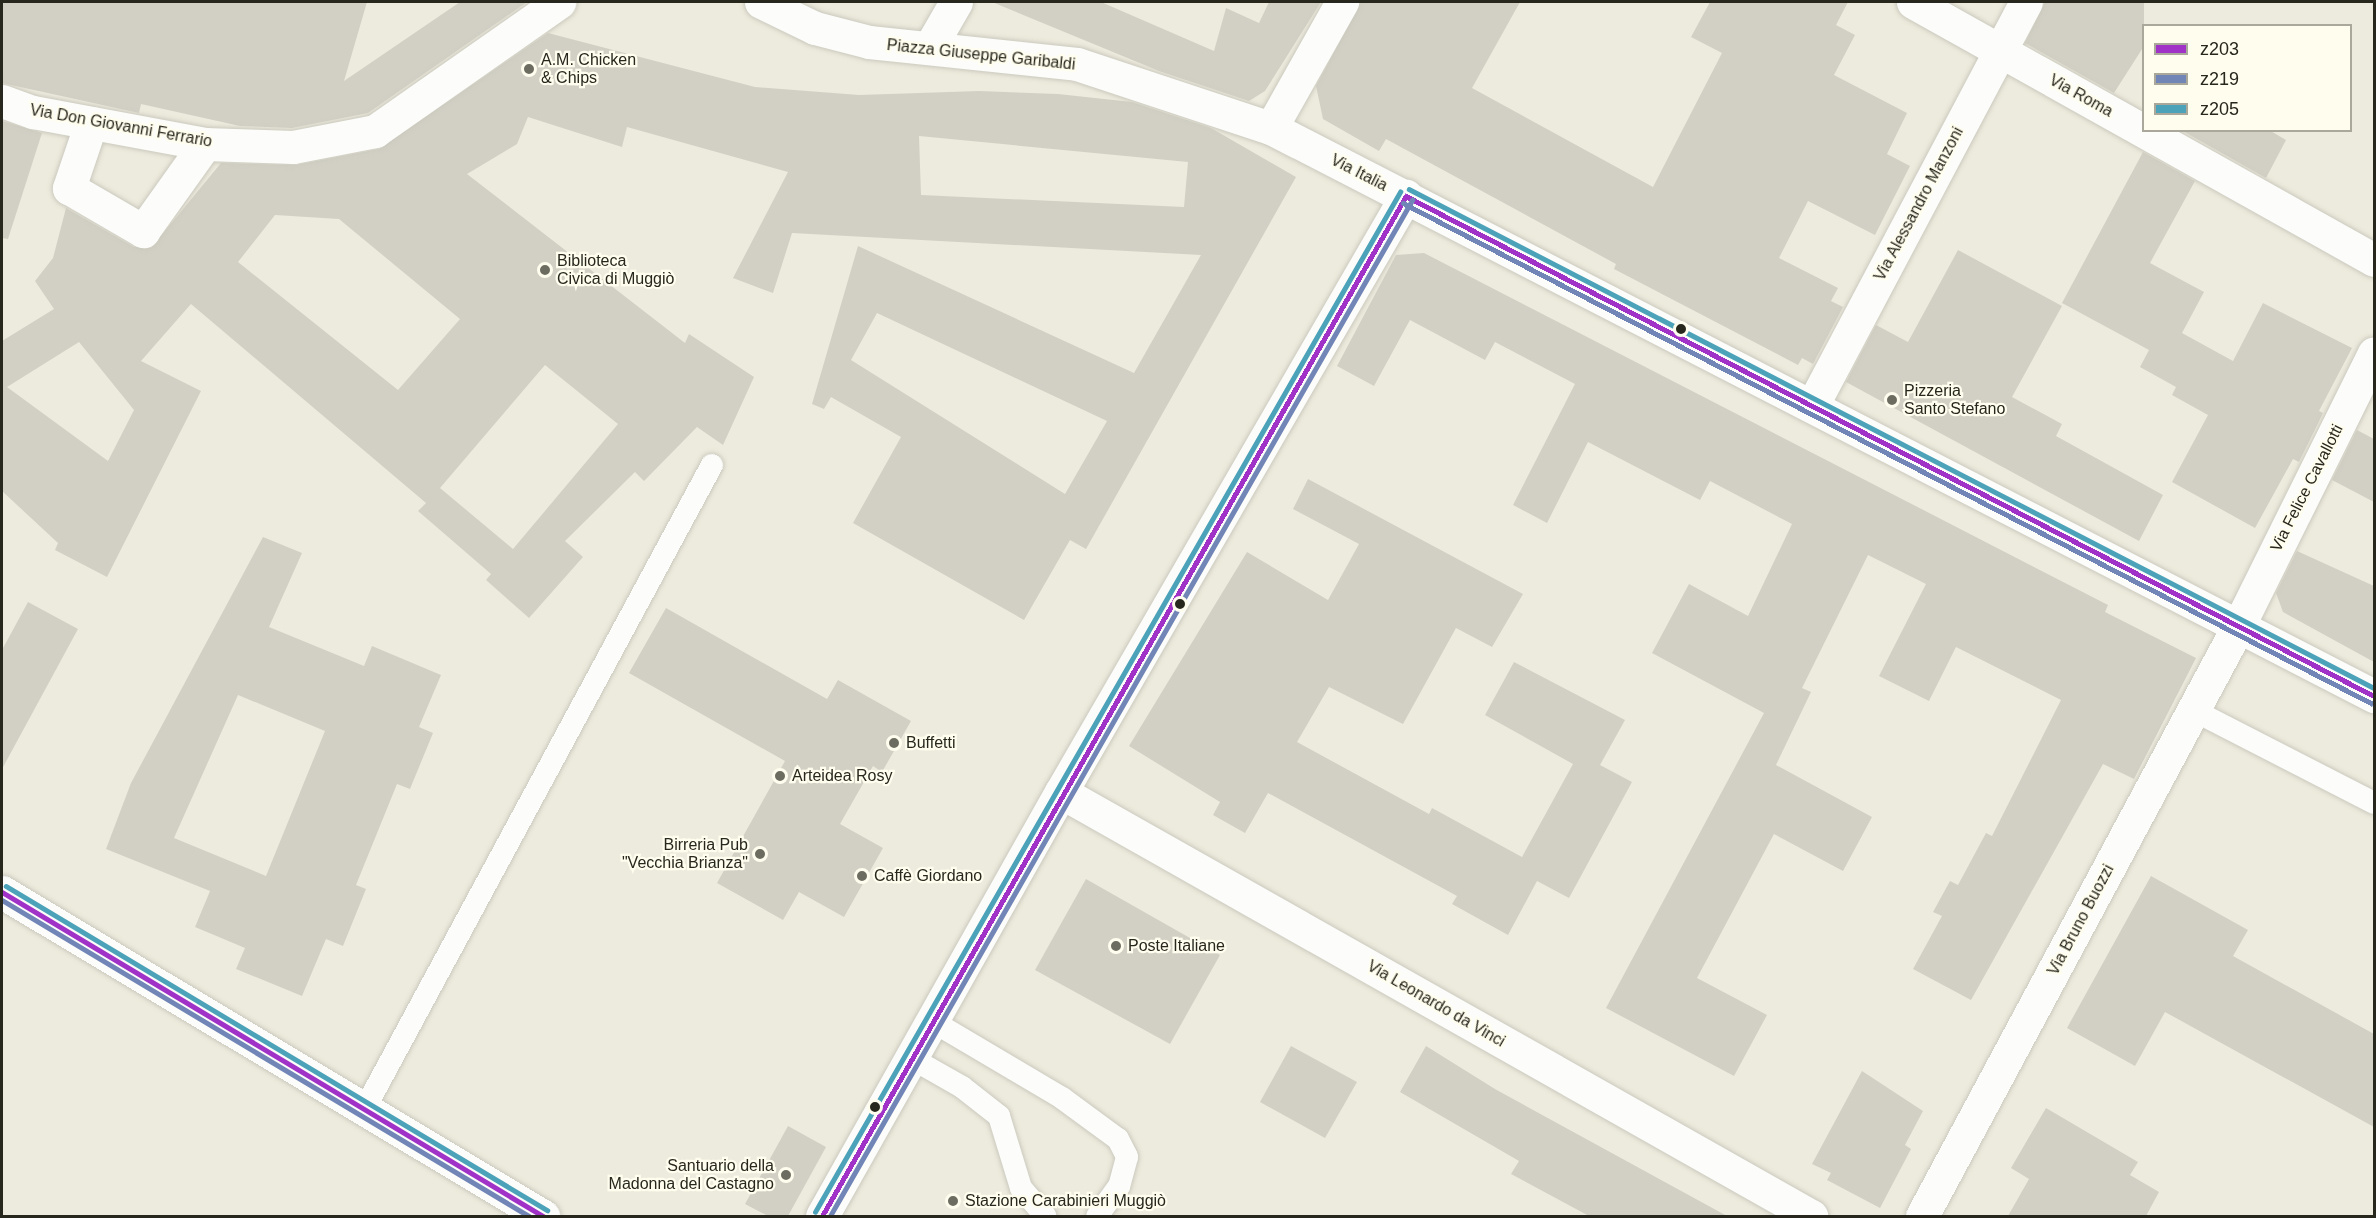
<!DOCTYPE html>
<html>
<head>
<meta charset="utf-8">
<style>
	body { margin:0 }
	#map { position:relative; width:2376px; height:1218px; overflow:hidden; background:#edebdd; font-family:Helvetica,sans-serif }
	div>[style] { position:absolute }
	.building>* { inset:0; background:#d2d0c5 }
	.roads { filter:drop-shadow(0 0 2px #cbc9be) drop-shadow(0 0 2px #cbc9be) }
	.service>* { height:22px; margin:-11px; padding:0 11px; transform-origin:11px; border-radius:11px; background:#fcfcfa }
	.minor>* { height:33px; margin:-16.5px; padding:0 16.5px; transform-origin:16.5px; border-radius:16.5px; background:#fcfcfa }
	.tertiary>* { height:33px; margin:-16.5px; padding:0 16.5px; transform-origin:16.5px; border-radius:16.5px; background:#fcfcfa }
	.bus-1>* { height:4.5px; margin:-2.25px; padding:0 2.25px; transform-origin:2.25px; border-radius:2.25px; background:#a032c8 }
	.bus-2>* { height:4.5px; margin:-2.25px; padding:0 2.25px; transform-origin:2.25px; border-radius:2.25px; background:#7186b7 }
	.bus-3>* { height:4.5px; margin:-2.25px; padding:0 2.25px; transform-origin:2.25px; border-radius:2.25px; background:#4ca2b8 }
	.dots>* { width:16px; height:16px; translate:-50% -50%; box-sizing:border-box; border:3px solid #fffeee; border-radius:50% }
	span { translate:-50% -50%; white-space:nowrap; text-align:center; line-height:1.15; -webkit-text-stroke:4.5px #fffeee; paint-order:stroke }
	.street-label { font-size:16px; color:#28271e }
	.poi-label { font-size:16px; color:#28271e }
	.left { translate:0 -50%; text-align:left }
	.right { translate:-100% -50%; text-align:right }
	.frame { position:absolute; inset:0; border:3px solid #28271e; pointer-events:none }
	.legend { position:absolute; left:2142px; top:24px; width:210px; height:108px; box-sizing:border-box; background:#fffeee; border:2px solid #a9a89b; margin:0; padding:8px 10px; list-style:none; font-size:18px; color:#28271e }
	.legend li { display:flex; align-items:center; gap:12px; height:30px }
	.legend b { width:30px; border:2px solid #a9a89b }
</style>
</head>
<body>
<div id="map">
	<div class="building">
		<div style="clip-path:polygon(2px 2px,367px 2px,344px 81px,460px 2px,527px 2px,368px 113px,292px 128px,240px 126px,141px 104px,139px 113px,2px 83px)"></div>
		<div style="clip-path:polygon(992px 2px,1101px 2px,1214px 51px,1226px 8px,1259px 23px,1269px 2px,1321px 2px,1265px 91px,1249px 101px,1159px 71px)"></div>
		<div style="clip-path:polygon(1361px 2px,1520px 2px,1472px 88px,1653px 187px,1722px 53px,1691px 37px,1710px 2px,1848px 2px,1836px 25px,1855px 35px,1834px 75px,1907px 113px,1887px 154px,1910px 166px,1875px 235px,1808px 201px,1779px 258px,1838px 288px,1831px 301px,1843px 307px,1813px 364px,1802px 358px,1798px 365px,1614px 269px,1616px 264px,1386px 139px,1379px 151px,1323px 119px,1316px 86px)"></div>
		<div style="clip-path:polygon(2045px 2px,2144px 2px,2144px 46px,2114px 93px,2025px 43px)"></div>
		<div style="clip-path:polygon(evenodd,548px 33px,755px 87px,859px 95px,979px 91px,1058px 94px,1132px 102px,1211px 128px,1296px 177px,1086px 549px,1070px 540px,1024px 620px,853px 523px,901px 437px,831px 397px,824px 409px,812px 404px,858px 246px,1134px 373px,1201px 255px,792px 233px,773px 293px,733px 278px,788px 172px,627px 127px,622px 147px,528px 117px,517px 144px,467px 174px,685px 343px,689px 334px,754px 377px,723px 445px,697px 427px,644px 481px,635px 472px,565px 541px,583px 557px,529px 618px,486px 580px,491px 574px,418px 511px,426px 503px,191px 304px,141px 361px,201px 391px,107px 577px,55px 550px,58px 543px,2px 491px,2px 341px,54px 309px,35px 281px,53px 258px,66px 208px,134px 247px,151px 248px,221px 163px,296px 165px,379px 149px,548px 33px,919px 136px,1188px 162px,1184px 207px,921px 195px,919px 136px,548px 33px,275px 215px,339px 219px,460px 319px,398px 390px,238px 262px,275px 215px,548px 33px,877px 313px,1107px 421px,1065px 494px,851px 360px,877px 313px,548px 33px,79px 342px,134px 410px,108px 461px,7px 387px,79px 342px,548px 33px,545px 365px,618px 424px,513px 549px,440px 488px,545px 365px)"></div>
		<div style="clip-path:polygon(2px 121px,42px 133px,8px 239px,2px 238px)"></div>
		<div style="clip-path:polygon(2181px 130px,2269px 130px,2286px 140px,2266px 178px)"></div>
		<div style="clip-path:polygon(2143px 152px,2195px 181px,2150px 263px,2204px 292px,2182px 333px,2233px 361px,2263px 303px,2352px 348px,2319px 411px,2323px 413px,2299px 462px,2293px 459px,2255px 528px,2172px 482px,2208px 415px,2172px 395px,2176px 387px,2140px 367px,2149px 350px,2062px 303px)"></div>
		<div style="clip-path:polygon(1958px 250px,2062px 306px,2012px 397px,2062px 424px,2056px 436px,2163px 495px,2139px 541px,1846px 382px,1876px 325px,1908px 342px)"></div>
		<div style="clip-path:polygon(1424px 253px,2108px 605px,2105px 612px,2196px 658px,2134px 779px,2103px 764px,1971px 1000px,1913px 969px,1942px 916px,1933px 912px,1950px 881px,1958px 885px,1986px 833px,1992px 836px,2061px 700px,1956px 647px,1929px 701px,1879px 676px,1926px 584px,1868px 555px,1802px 688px,1811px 692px,1776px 765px,1872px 817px,1843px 871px,1774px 834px,1697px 978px,1767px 1015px,1734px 1076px,1606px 1008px,1764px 713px,1652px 653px,1689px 584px,1748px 616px,1792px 524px,1710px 481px,1700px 500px,1588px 442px,1547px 523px,1513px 505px,1575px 384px,1495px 342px,1485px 360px,1410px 320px,1374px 386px,1337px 366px,1396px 255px)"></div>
		<div style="clip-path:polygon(2357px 430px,2374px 439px,2374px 502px,2332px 480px)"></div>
		<div style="clip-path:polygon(1308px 479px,1523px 594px,1492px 647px,1456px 628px,1403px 724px,1329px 687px,1297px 742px,1429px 814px,1432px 808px,1522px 857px,1573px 764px,1485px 715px,1514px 662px,1625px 720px,1600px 765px,1632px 782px,1569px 898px,1537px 881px,1508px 935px,1452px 904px,1457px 896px,1268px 793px,1245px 833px,1213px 815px,1220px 802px,1129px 746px,1247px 552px,1328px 600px,1359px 544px,1293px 509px)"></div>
		<div style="clip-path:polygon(evenodd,263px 537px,302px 553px,269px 627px,364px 666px,372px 646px,441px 675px,419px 727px,433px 733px,410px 789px,397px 784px,356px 885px,366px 889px,343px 946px,326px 939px,302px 996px,236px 969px,245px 948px,195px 927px,210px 891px,106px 849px,131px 783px,263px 537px,238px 695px,325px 731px,266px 876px,174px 838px,238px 695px)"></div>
		<div style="clip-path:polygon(2297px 551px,2374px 586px,2374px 662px,2283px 612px,2276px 593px)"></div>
		<div style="clip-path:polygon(28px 602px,78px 629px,2px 769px,2px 650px)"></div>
		<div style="clip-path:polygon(666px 608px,827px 699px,838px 680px,911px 721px,882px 772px,873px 766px,840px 824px,883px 848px,844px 917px,799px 892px,783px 920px,717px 883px,785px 761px,629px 673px)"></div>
		<div style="clip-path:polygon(2151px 876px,2248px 930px,2233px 956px,2374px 1034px,2374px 1127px,2165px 1012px,2135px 1066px,2067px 1028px)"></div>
		<div style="clip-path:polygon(1086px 879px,1220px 955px,1170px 1044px,1035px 970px)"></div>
		<div style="clip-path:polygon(1291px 1046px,1357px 1082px,1325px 1138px,1260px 1102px)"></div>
		<div style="clip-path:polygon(1426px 1046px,1495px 1089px,1727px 1216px,1589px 1216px,1511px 1174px,1519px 1161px,1400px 1092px)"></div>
		<div style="clip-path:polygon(1862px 1071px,1923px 1111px,1905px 1145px,1911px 1149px,1880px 1208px,1827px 1180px,1831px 1173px,1812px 1164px)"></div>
		<div style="clip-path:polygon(2046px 1108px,2138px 1162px,2130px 1175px,2159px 1192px,2146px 1216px,2008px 1216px,2029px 1179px,2011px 1168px)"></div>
		<div style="clip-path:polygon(788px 1126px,826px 1147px,788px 1216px,768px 1216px,745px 1204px)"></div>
	</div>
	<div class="roads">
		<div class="service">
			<div style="left:2193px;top:710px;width:203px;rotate:27.2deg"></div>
			<div style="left:932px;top:1021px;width:151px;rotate:30.6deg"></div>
			<div style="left:1062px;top:1098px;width:69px;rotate:36.2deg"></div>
			<div style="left:1118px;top:1139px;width:20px;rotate:63deg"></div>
			<div style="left:1127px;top:1157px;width:30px;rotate:105deg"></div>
			<div style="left:1119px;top:1186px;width:37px;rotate:126deg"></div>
			<div style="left:911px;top:1058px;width:59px;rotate:29.6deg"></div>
			<div style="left:962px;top:1087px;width:47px;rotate:38.1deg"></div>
			<div style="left:999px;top:1116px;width:75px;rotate:73deg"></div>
			<div style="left:1021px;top:1188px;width:37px;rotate:49deg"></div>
			<div style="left:363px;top:1112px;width:735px;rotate:-61.66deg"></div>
		</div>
		<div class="minor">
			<div style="left:761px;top:2px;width:60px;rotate:25.7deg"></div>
			<div style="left:815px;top:28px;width:56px;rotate:14.5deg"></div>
			<div style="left:869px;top:42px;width:209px;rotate:6deg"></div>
			<div style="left:1077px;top:64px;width:204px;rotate:18.3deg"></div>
			<div style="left:1271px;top:128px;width:145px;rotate:-60.6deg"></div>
			<div style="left:1913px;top:2px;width:528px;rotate:29.23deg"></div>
			<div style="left:930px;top:47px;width:52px;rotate:-60deg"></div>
			<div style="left:2px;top:101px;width:33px;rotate:20deg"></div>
			<div style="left:33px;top:112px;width:175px;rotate:10.5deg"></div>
			<div style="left:205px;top:144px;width:88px;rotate:2deg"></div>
			<div style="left:293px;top:147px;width:84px;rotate:-11deg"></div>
			<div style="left:375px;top:131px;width:225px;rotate:-35deg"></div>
			<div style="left:91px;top:123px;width:69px;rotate:108.7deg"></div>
			<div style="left:69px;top:188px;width:86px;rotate:30.2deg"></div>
			<div style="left:143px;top:231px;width:107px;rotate:-54.5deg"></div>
			<div style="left:1812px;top:406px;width:457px;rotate:-62.1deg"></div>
			<div style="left:1061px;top:792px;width:862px;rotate:29.48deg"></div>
			<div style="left:2px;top:892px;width:631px;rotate:30.92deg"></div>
			<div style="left:1922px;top:1216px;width:673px;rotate:-61.8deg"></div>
			<div style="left:2240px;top:623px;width:301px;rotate:-63.6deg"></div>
		</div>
		<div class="tertiary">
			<div style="left:1271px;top:128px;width:1241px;rotate:27.25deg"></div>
			<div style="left:822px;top:1216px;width:487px;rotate:-60.6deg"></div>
			<div style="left:1061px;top:792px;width:689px;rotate:-59.94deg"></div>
		</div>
	</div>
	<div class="bus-1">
		<div style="left:1406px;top:196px;width:1090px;rotate:27.32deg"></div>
		<div style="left:2px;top:892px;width:631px;rotate:30.92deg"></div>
		<div style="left:822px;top:1216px;width:1175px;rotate:-60.21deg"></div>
	</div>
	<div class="bus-2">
		<div style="left:1403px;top:203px;width:1090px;rotate:27.32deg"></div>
		<div style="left:2px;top:900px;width:614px;rotate:30.95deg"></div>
		<div style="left:830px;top:1216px;width:1171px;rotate:-60.19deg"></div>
	</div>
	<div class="bus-3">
		<div style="left:1409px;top:189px;width:1086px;rotate:27.34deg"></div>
		<div style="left:6px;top:886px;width:631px;rotate:30.92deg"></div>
		<div style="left:815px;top:1212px;width:1176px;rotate:-60.16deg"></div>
	</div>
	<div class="dots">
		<div style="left:529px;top:69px;background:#6d6c61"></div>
		<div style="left:545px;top:270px;background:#6d6c61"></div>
		<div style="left:1681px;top:329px;background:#28271e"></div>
		<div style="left:1892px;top:400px;background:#6d6c61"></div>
		<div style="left:1180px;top:604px;background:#28271e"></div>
		<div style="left:894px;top:743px;background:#6d6c61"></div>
		<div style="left:780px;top:776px;background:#6d6c61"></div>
		<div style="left:760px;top:854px;background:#6d6c61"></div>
		<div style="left:862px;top:876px;background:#6d6c61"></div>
		<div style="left:1116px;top:946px;background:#6d6c61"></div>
		<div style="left:875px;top:1107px;background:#28271e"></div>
		<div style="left:786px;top:1175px;background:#6d6c61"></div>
		<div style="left:953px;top:1201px;background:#6d6c61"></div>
	</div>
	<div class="street-label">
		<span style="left:981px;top:55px;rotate:6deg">Piazza Giuseppe Garibaldi</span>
		<span style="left:2081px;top:96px;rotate:29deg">Via Roma</span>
		<span style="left:121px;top:126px;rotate:10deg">Via Don Giovanni Ferrario</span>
		<span style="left:1359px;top:173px;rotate:27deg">Via Italia</span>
		<span style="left:1919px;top:204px;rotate:-62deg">Via Alessandro Manzoni</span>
		<span style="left:2307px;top:488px;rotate:-63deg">Via Felice Cavallotti</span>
		<span style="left:2081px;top:920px;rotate:-62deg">Via Bruno Buozzi</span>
		<span style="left:1436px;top:1004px;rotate:30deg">Via Leonardo da Vinci</span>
	</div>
	<div class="poi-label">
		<span class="left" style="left:541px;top:69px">A.M. Chicken<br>&amp; Chips</span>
		<span class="left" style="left:557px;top:270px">Biblioteca<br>Civica di Muggiò</span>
		<span class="left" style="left:1904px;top:400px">Pizzeria<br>Santo Stefano</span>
		<span class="left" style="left:906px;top:743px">Buffetti</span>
		<span class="left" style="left:792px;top:776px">Arteidea Rosy</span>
		<span class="right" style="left:748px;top:854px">Birreria Pub<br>"Vecchia Brianza"</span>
		<span class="left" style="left:874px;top:876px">Caffè Giordano</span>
		<span class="left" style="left:1128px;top:946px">Poste Italiane</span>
		<span class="right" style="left:774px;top:1175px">Santuario della<br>Madonna del Castagno</span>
		<span class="left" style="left:965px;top:1201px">Stazione Carabinieri Muggiò</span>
	</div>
	<div class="frame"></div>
	<ul class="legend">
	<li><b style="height:8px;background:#a032c8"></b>z203</li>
	<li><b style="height:8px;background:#7186b7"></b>z219</li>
	<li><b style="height:8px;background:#4ca2b8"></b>z205</li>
	</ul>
</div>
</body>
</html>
